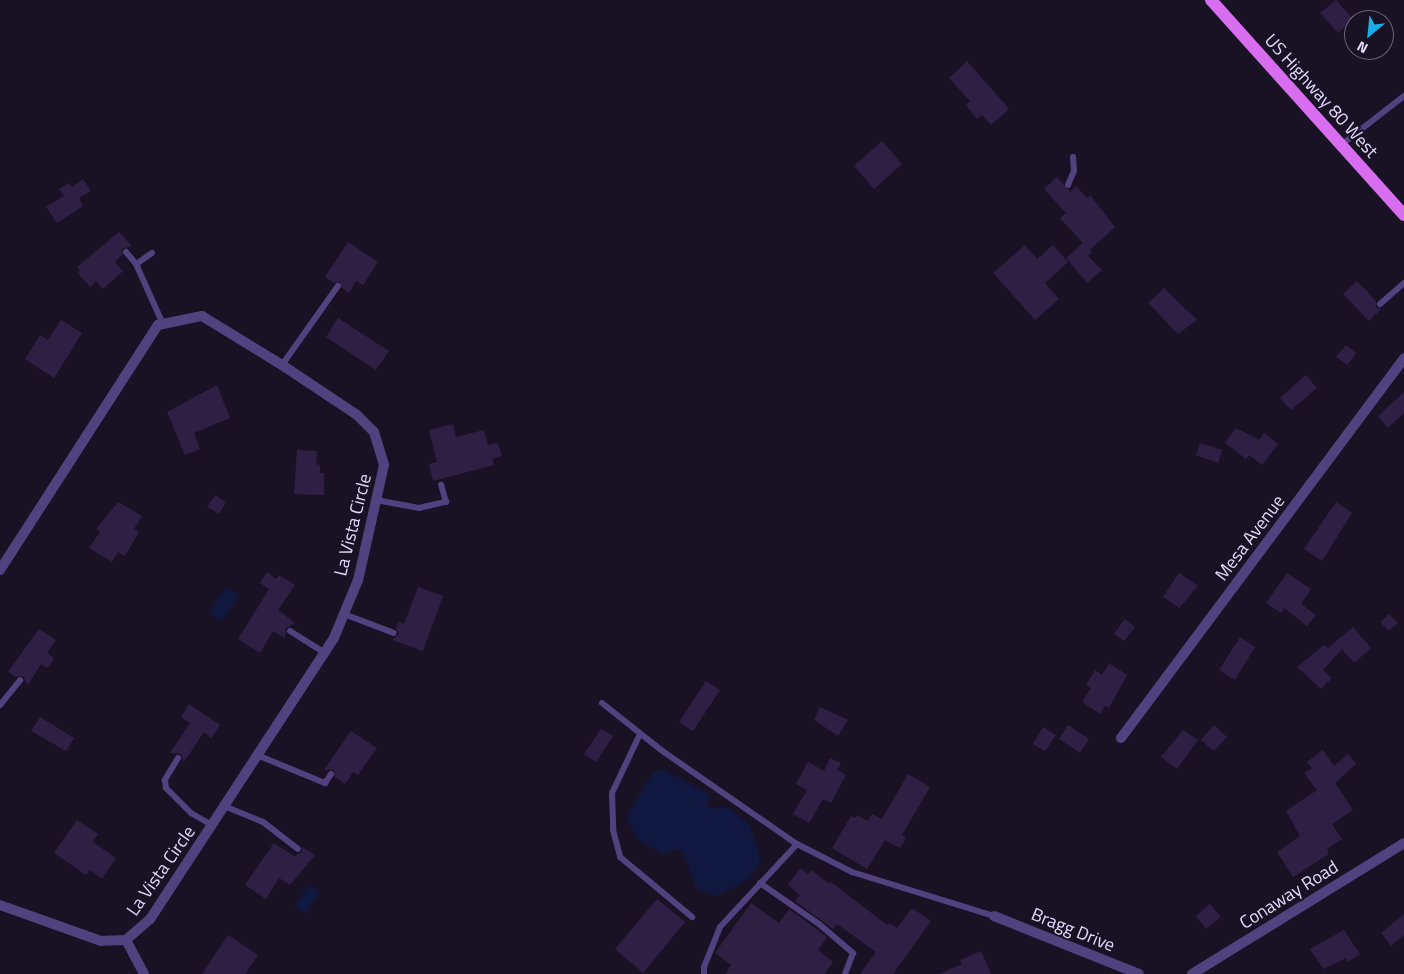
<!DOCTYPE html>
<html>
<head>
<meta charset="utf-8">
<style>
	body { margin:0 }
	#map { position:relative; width:1404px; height:974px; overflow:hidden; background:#191225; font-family:"Titillium Web",sans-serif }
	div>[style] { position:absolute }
	.water>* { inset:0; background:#101840 }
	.building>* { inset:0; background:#2e2044 }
	.lane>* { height:6px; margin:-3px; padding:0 3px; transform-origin:3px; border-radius:3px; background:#50427f }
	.street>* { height:10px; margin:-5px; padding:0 5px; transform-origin:5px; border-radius:5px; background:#50427f }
	.primary>* { height:12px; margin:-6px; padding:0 6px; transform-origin:6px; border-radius:6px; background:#d86def }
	span { translate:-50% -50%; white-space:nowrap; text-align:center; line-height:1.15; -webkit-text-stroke:4px #191225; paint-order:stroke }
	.street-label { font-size:18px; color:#e4dafb }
	.north { position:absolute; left:1344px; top:10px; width:50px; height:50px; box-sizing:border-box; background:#191225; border:1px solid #6a627b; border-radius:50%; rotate:208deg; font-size:14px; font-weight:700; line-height:20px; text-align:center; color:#e4dafb }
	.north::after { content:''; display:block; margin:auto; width:18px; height:22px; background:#1babe6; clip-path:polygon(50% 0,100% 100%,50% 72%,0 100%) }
</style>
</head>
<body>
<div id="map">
	<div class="water">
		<div style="clip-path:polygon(226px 587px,239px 595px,223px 620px,218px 619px,210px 612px)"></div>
		<div style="clip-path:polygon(663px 770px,709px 794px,708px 808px,729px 808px,750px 825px,761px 860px,750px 878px,717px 896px,696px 888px,686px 858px,678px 849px,663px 854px,640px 841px,628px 821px,628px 813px,654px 771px)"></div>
		<div style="clip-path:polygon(309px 885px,320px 892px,305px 914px,294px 907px)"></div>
	</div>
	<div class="building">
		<div style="clip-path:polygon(1336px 0,1353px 19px,1338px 33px,1320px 13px)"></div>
		<div style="clip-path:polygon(967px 61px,1009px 109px,991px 125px,982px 115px,977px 119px,966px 105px,970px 101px,949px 78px)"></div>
		<div style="clip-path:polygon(882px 141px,902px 164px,874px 189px,854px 166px)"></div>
		<div style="clip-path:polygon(1057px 177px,1070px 192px,1076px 186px,1087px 198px,1090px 195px,1115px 227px,1090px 250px,1092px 252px,1088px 256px,1102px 270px,1087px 283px,1066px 258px,1083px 243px,1060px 218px,1066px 213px,1044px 189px)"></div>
		<div style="clip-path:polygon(83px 179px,91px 191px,79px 198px,83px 206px,57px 223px,46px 207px,64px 196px,59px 189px,69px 183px,72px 187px)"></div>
		<div style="clip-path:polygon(119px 232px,132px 246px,122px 249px,122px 255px,115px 262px,123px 271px,103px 289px,96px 281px,90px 287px,78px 273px,80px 271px,77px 267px)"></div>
		<div style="clip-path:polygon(348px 242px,378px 262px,363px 285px,356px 281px,349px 293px,342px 288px,340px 282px,334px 283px,325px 277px)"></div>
		<div style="clip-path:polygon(1025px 245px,1037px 259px,1053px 245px,1068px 262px,1045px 283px,1059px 299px,1035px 320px,993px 273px)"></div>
		<div style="clip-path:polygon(1357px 281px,1376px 301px,1376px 307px,1381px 309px,1369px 321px,1343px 294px)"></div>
		<div style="clip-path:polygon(1164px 288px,1197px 320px,1178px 334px,1148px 303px)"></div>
		<div style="clip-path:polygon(338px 318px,389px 351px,376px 370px,326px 337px)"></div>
		<div style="clip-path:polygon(61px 320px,82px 333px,54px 378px,25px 359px,40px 335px,48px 340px)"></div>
		<div style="clip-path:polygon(1346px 345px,1356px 353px,1347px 365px,1336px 357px)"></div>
		<div style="clip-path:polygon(1306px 375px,1317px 388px,1291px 410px,1280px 398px)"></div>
		<div style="clip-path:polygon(217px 385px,230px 418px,194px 433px,200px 449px,185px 455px,167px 412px)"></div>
		<div style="clip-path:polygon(1404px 392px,1404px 413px,1388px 428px,1378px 416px)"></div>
		<div style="clip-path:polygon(453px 424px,456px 437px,484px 430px,488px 445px,498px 443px,502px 456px,492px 459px,494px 465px,433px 481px,429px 464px,437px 462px,429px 430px)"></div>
		<div style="clip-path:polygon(1236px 428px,1259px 440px,1264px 433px,1278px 444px,1262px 465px,1249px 455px,1246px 459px,1225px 443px)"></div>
		<div style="clip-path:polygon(1200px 443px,1222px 450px,1218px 463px,1196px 455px)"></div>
		<div style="clip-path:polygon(297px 450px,317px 451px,316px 464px,320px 465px,320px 473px,324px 473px,324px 495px,294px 494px)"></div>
		<div style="clip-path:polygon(215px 495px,226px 502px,219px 514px,207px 507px)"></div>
		<div style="clip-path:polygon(118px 502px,142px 516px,134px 529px,139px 532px,125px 556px,118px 552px,112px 562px,89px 548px,100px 532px,96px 529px)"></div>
		<div style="clip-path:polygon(1336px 502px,1352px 513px,1322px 561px,1304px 549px)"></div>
		<div style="clip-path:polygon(267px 572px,276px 579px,279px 575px,295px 585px,278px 610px,295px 623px,286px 628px,285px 638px,273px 631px,260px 653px,238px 639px,269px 589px,260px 583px)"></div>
		<div style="clip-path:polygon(1179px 573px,1198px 586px,1179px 608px,1163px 597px)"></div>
		<div style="clip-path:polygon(1287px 573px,1311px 589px,1301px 604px,1316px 615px,1307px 626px,1284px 608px,1281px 613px,1266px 603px)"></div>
		<div style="clip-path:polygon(418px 587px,443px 596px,423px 651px,392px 640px,399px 634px,396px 628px,398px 622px,404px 624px)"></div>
		<div style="clip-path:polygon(1389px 614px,1398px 623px,1389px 631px,1380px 622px)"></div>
		<div style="clip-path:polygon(1125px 619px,1135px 627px,1124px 641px,1114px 634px)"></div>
		<div style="clip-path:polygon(1353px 627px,1371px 648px,1354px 663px,1342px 649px,1323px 670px,1332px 678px,1321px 689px,1297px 667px,1324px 645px,1328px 648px)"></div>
		<div style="clip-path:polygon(39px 629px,56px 640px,47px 653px,54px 658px,48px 668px,41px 664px,28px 685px,23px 676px,16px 677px,8px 672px)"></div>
		<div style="clip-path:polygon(1240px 637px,1255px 647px,1235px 680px,1219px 670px)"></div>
		<div style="clip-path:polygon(1109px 663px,1127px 675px,1109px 708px,1105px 706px,1100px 714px,1082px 702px,1091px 688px,1086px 685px,1095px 670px,1102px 675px)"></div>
		<div style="clip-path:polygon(706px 681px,720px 690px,693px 731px,679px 722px)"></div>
		<div style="clip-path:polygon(189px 704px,220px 725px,211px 738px,204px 732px,184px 762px,181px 754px,170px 753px,190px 723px,181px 717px)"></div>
		<div style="clip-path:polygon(820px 707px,848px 720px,838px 736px,814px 720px)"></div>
		<div style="clip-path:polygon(40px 717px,74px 738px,66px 751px,31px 731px)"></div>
		<div style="clip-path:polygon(1068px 725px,1089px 739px,1080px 753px,1059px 739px)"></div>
		<div style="clip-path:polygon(1214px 725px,1227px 737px,1214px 751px,1201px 740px)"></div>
		<div style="clip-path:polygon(1043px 727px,1056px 735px,1045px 751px,1033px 744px)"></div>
		<div style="clip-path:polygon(601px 729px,613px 736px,596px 762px,584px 754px)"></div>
		<div style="clip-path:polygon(1183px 730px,1198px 740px,1177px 769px,1161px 757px)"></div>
		<div style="clip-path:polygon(351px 731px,377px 748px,358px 775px,353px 772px,345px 784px,335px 777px,334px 770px,324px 770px)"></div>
		<div style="clip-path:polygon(1323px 750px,1334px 766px,1348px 754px,1356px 764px,1335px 783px,1353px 810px,1332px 824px,1342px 839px,1327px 849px,1329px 854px,1293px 877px,1277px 852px,1300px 836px,1286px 811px,1317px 790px,1304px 773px,1312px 768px,1307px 762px)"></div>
		<div style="clip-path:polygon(830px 758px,841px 763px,837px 770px,846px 775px,831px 803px,823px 799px,809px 823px,793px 814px,807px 790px,796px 784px,808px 762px,824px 771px)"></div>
		<div style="clip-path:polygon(908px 774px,930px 787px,902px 835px,906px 838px,900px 848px,885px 840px,867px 869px,832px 848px,851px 816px,855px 818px,857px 815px,868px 821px,872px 814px,882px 819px)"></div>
		<div style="clip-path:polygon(77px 820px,98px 834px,93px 842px,116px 858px,102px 879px,90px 870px,86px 875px,54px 853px)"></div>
		<div style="clip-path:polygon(274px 843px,294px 856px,302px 852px,302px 847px,315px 855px,290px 885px,279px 878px,266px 899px,245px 885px)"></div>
		<div style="clip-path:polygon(800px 868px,808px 874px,811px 870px,830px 884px,831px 882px,887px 925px,889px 923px,897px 928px,912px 908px,931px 921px,893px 974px,860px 974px,876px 952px,837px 924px,833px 929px,795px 901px,800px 895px,788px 885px)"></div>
		<div style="clip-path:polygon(657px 899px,685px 922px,643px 973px,615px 949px)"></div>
		<div style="clip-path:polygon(751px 903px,779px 923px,789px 909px,827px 937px,818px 950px,833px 962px,824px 974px,725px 974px,731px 965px,715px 953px)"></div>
		<div style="clip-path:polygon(1210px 904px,1221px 917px,1206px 929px,1196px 916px)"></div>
		<div style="clip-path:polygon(1404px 914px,1404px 935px,1391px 946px,1381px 933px)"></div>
		<div style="clip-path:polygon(1344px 930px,1360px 954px,1348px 962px,1346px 958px,1323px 969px,1310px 949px)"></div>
		<div style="clip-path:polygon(228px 935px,258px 955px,245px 974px,202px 974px)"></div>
		<div style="clip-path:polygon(981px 951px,991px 974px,939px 974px,962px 964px,960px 960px)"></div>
	</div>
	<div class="lane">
		<div style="left:1341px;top:145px;width:80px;rotate:-37.9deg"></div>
		<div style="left:1068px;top:185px;width:15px;rotate:-67deg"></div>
		<div style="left:1074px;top:171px;width:14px;rotate:-94deg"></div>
		<div style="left:126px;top:252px;width:16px;rotate:50deg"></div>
		<div style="left:152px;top:253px;width:19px;rotate:145deg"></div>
		<div style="left:136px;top:264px;width:66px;rotate:65.8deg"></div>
		<div style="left:1380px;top:304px;width:32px;rotate:-41deg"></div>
		<div style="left:282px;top:365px;width:97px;rotate:-54.7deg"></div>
		<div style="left:376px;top:500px;width:44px;rotate:10.5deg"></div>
		<div style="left:419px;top:508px;width:28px;rotate:-13deg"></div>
		<div style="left:446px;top:502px;width:18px;rotate:-106deg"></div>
		<div style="left:344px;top:614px;width:53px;rotate:20.8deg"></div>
		<div style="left:290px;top:631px;width:41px;rotate:32.2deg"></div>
		<div style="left:602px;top:703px;width:75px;rotate:38.5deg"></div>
		<div style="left:661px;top:750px;width:165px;rotate:34.7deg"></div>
		<div style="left:797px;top:844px;width:62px;rotate:27deg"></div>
		<div style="left:852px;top:872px;width:149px;rotate:17.2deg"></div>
		<div style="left:0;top:705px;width:32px;rotate:-51deg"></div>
		<div style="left:640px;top:734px;width:65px;rotate:115.4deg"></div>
		<div style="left:612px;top:793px;width:37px;rotate:88deg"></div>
		<div style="left:613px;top:830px;width:28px;rotate:75deg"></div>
		<div style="left:620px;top:857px;width:94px;rotate:39.8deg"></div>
		<div style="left:257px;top:755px;width:74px;rotate:22.4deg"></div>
		<div style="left:325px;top:783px;width:11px;rotate:-56deg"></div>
		<div style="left:178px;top:758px;width:26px;rotate:121deg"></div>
		<div style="left:165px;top:780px;width:8px;rotate:83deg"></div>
		<div style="left:166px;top:788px;width:35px;rotate:45deg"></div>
		<div style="left:191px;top:813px;width:24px;rotate:30deg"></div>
		<div style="left:224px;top:806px;width:42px;rotate:22.3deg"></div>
		<div style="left:263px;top:822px;width:44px;rotate:37.6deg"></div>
		<div style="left:760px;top:883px;width:72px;rotate:34.8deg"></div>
		<div style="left:819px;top:924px;width:45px;rotate:40.5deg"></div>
		<div style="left:853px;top:953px;width:22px;rotate:111deg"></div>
		<div style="left:704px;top:974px;width:7px;rotate:-90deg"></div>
		<div style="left:704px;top:967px;width:43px;rotate:-68.2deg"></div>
		<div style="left:720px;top:927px;width:113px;rotate:-47.1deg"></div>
	</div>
	<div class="street">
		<div style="left:0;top:570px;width:292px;rotate:-57.2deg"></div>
		<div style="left:158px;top:325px;width:45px;rotate:-11.6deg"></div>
		<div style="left:202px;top:316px;width:94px;rotate:31.5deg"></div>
		<div style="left:282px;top:365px;width:90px;rotate:33.7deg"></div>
		<div style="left:357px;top:415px;width:24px;rotate:45deg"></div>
		<div style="left:374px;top:432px;width:34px;rotate:73deg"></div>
		<div style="left:384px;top:465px;width:118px;rotate:102.7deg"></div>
		<div style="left:358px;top:580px;width:63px;rotate:112.5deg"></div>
		<div style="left:334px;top:638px;width:336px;rotate:123.2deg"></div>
		<div style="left:150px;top:919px;width:32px;rotate:139deg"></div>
		<div style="left:126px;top:940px;width:25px;rotate:178deg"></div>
		<div style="left:101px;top:941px;width:107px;rotate:-160.4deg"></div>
		<div style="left:1121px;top:738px;width:474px;rotate:-53.3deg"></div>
		<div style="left:994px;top:916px;width:156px;rotate:21.8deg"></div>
		<div style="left:126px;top:940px;width:38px;rotate:62deg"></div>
		<div style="left:1192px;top:974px;width:249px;rotate:-31.7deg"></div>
	</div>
	<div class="primary">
		<div style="left:1211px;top:0;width:289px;rotate:48.1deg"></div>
	</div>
	<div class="street-label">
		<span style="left:1321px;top:96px;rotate:48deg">US Highway 80 West</span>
		<span style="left:353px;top:525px;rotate:-76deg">La Vista Circle</span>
		<span style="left:1250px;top:538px;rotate:-53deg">Mesa Avenue</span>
		<span style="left:161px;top:871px;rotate:-55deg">La Vista Circle</span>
		<span style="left:1289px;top:895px;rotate:-32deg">Conaway Road</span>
		<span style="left:1073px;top:930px;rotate:22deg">Bragg Drive</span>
	</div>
	<div class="north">N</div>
</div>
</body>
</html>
